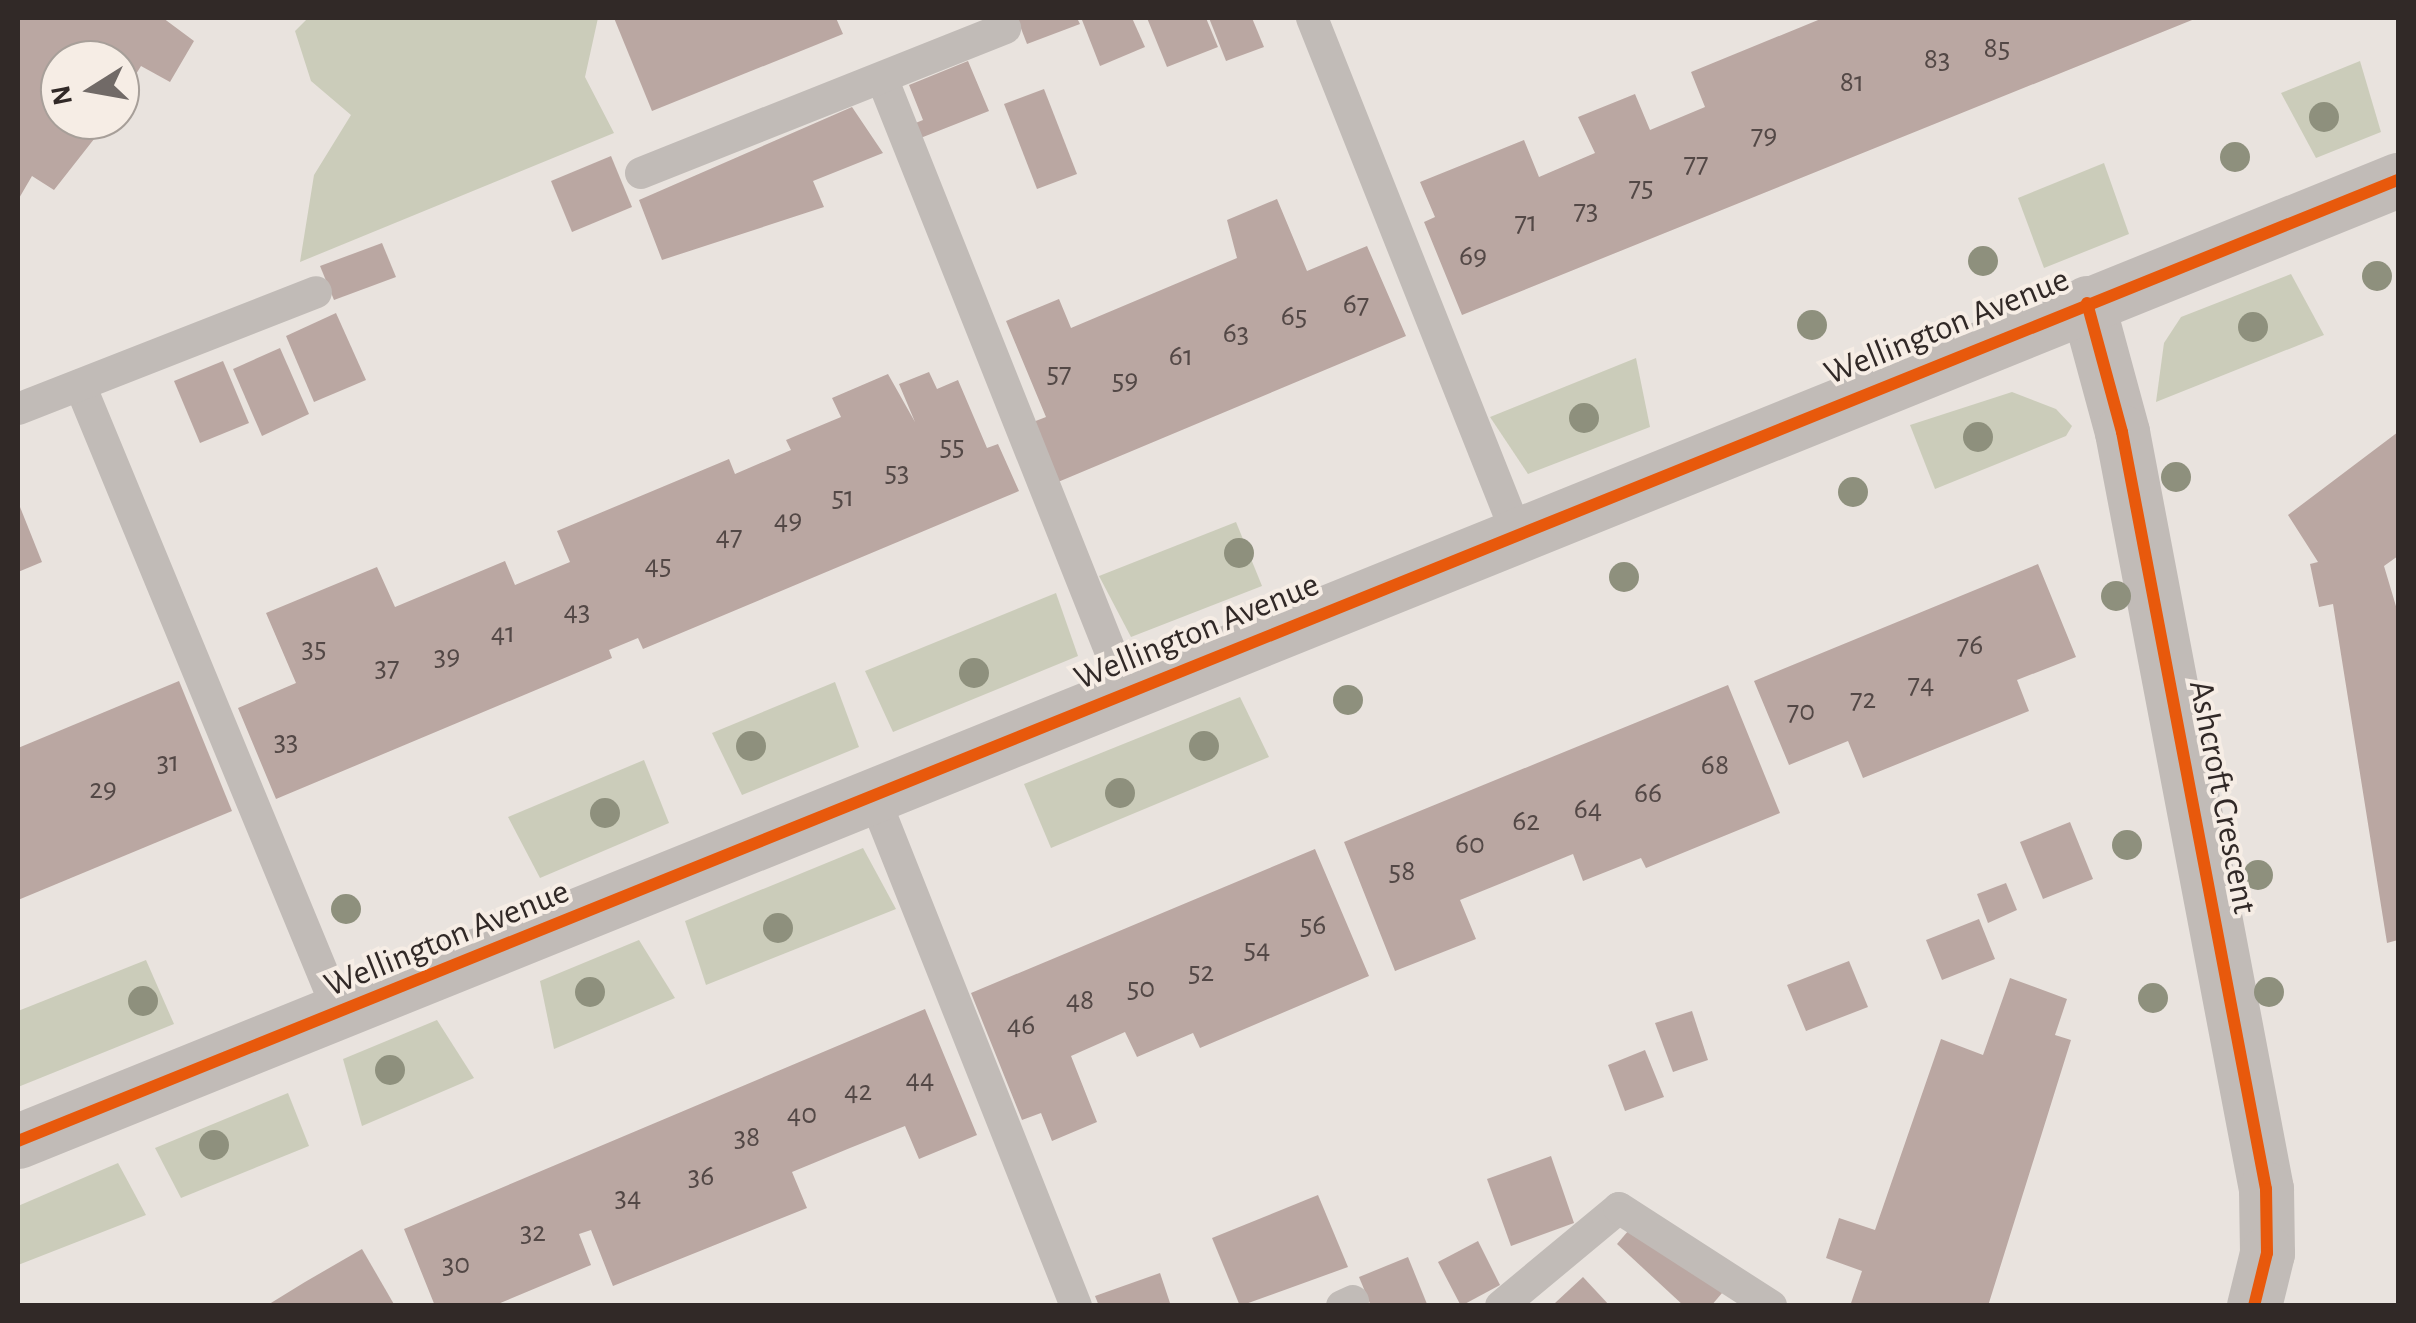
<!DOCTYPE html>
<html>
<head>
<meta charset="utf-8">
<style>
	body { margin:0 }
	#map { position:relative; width:2416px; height:1323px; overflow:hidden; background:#e9e3de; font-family:"Alegreya Sans",sans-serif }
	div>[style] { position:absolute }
	.green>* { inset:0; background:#cbccba }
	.building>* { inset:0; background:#baa7a2 }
	.service>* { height:32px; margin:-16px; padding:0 16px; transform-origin:16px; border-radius:16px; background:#c1bbb7 }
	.minor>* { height:55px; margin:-27.5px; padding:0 27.5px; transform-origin:27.5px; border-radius:27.5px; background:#c1bbb7 }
	.tertiary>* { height:55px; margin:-27.5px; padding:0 27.5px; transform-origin:27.5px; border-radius:27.5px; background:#c1bbb7 }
	.cycleway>* { height:12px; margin:-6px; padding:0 6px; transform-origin:6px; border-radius:6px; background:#e8590c }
	.trees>* { width:30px; height:30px; margin:-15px; border-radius:50%; background:#8e907d }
	span { translate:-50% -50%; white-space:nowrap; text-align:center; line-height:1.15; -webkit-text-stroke:8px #f6ede5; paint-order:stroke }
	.number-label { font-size:30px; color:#534846 }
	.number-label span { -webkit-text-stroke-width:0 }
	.street-label { font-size:35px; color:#312927 }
	.frame { position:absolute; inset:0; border:20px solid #312927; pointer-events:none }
	.north { position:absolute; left:40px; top:40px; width:100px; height:100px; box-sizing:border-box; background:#f6ede5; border:2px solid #a79f99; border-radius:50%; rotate:259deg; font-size:28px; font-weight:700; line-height:40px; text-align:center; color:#312927 }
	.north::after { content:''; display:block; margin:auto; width:35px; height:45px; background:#716a67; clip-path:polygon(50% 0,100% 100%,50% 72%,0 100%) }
</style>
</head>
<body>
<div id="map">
	<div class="green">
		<div style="clip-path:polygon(308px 18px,598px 18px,585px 77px,614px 133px,300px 262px,314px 175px,351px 115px,311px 81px,295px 31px)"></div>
		<div style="clip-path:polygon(2360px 61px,2381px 132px,2316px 158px,2281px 93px)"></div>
		<div style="clip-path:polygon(2104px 163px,2129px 234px,2044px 268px,2018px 198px)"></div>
		<div style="clip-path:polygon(2291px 274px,2324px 335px,2156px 402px,2164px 343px,2181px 317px)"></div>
		<div style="clip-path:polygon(1636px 358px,1650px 427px,1528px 474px,1490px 417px)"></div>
		<div style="clip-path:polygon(2012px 392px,2056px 409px,2072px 426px,2066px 436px,1935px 489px,1910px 425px)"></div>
		<div style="clip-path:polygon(1236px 522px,1262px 586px,1131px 637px,1099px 576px)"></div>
		<div style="clip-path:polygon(1056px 593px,1078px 656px,893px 732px,865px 671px)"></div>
		<div style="clip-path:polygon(835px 682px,859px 747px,742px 795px,712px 733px)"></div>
		<div style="clip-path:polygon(1240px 697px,1269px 757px,1051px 848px,1024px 784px)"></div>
		<div style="clip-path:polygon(644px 760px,669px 823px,540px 878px,508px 817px)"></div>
		<div style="clip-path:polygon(863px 848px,896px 909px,706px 985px,685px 921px)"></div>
		<div style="clip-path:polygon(639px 940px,675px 998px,554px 1049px,540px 981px)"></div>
		<div style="clip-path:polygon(146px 960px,174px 1024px,18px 1087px,18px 1011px)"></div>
		<div style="clip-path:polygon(437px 1020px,474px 1078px,362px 1126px,343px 1059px)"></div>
		<div style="clip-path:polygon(288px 1093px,309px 1146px,181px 1198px,155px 1148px)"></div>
		<div style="clip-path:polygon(118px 1163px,146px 1215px,18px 1265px,18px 1206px)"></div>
	</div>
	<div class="building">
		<div style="clip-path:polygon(18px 18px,163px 18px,194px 41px,170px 82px,141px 66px,120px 100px,120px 60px,60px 60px,60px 120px,109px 120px,54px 190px,32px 176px,18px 200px)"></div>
		<div style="clip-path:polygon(614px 18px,836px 18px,843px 34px,652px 111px)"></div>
		<div style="clip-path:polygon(1017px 18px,1077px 18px,1080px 24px,1027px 44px)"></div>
		<div style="clip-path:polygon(1132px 18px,1145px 47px,1100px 66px,1082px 20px)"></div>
		<div style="clip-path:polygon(1147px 18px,1206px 18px,1218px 47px,1167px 67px)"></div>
		<div style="clip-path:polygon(1209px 18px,1252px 18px,1264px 47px,1226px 61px)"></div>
		<div style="clip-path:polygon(1823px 18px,2197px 18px,1462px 315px,1424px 222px,1435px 217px,1420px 182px,1524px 140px,1539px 177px,1595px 153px,1578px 117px,1635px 94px,1650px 130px,1705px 107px,1691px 72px)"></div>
		<div style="clip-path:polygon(968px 61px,989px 111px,918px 139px,913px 124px,923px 120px,909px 85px)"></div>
		<div style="clip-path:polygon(1044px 89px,1077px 174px,1037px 189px,1004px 104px)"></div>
		<div style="clip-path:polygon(852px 107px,883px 153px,813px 181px,824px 207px,662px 260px,639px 200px)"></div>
		<div style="clip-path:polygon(611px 156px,632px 207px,572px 232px,551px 181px)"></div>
		<div style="clip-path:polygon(1277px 199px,1307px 271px,1367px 246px,1406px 336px,1058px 482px,1033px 422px,1046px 417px,1006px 321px,1059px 299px,1071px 328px,1237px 258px,1227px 220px)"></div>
		<div style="clip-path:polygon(382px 243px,396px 277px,334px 300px,320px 266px)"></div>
		<div style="clip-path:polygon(336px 313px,366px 380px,314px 402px,286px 336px)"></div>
		<div style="clip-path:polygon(280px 348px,309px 414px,262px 436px,233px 369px)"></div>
		<div style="clip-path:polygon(223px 361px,249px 423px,200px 443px,174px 381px)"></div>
		<div style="clip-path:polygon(929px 372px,937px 389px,958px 380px,987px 448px,998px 444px,1019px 491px,643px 649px,638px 638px,609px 650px,612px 658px,276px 799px,238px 708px,296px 683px,266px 613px,377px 567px,395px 607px,505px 561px,515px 585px,570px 562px,557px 531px,729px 459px,735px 474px,791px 450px,786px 440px,841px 417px,832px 398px,888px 374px,915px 422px,899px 384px)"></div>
		<div style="clip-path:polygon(2398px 432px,2398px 556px,2384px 566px,2398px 613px,2398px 940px,2387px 943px,2333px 604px,2319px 607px,2310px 564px,2318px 562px,2288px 515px)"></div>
		<div style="clip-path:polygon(18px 502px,42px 562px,18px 572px)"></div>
		<div style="clip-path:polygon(2038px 564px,2076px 657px,2017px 680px,2029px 711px,1863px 778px,1848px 741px,1789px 765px,1754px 681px)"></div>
		<div style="clip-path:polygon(179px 681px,232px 811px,18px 900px,18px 748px)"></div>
		<div style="clip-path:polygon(1728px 685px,1780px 813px,1646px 868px,1641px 858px,1583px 881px,1573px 854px,1460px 900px,1476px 939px,1395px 971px,1344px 842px)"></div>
		<div style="clip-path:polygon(2070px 822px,2093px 879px,2043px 899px,2020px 842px)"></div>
		<div style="clip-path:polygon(1315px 849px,1369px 976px,1200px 1048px,1193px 1033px,1137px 1057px,1125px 1032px,1071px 1056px,1097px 1122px,1052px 1141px,1041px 1113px,1022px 1120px,971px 993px)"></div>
		<div style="clip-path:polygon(2006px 883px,2017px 910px,1988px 923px,1977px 894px)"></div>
		<div style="clip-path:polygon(1979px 919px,1995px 959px,1942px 980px,1926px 940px)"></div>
		<div style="clip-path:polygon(1849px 961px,1868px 1007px,1806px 1031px,1787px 985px)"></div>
		<div style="clip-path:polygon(2010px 978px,2067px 999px,2055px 1035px,2071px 1040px,1988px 1306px,1850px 1306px,1862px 1271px,1826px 1258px,1839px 1218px,1875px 1230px,1941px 1039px,1983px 1055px)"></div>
		<div style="clip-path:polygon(925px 1009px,977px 1135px,919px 1159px,905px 1126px,850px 1148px,792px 1172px,807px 1208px,613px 1286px,591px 1230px,579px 1234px,591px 1265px,493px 1306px,435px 1306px,404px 1229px)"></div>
		<div style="clip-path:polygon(1692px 1011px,1708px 1060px,1673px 1072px,1655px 1023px)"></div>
		<div style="clip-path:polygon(1645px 1050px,1664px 1097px,1625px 1111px,1608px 1065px)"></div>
		<div style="clip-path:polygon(1551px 1156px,1574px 1223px,1511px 1246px,1487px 1179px)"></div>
		<div style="clip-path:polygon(1318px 1195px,1348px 1267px,1240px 1306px,1212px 1238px)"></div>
		<div style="clip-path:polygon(1635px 1223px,1728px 1286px,1711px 1306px,1684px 1306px,1617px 1244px)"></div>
		<div style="clip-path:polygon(1478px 1241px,1500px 1285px,1461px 1306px,1438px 1262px)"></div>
		<div style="clip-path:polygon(362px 1249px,395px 1306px,266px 1306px,305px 1282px)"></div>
		<div style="clip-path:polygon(1408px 1257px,1427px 1304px,1371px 1306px,1359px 1277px)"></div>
		<div style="clip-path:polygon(1160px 1273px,1171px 1306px,1099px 1306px,1095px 1296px)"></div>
		<div style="clip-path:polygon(1583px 1277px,1610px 1306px,1555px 1303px)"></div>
	</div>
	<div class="service">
		<div style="left:1312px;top:18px;width:555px;rotate:68.33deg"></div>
		<div style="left:882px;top:78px;width:662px;rotate:68.28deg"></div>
		<div style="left:641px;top:173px;width:392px;rotate:-21.7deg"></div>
		<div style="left:80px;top:385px;width:682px;rotate:67.57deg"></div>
		<div style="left:18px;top:409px;width:320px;rotate:-21.4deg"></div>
		<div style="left:873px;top:795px;width:550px;rotate:68.33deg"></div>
		<div style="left:1342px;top:1306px;width:12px;rotate:-24deg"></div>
		<div style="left:1501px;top:1306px;width:153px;rotate:-39.7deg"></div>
		<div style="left:1619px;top:1208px;width:181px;rotate:32.8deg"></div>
	</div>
	<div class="minor">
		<div style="left:2087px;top:303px;width:134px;rotate:74.8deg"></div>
		<div style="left:2122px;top:432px;width:771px;rotate:79.23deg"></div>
		<div style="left:2266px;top:1189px;width:64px;rotate:89.1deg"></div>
		<div style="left:2267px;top:1253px;width:55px;rotate:103.8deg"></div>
	</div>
	<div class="tertiary">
		<div style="left:18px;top:1141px;width:2567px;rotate:-21.99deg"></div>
	</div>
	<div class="cycleway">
		<div style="left:2087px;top:303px;width:134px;rotate:74.8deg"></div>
		<div style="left:2122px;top:432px;width:771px;rotate:79.23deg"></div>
		<div style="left:2266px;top:1189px;width:64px;rotate:89.1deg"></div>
		<div style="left:2267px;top:1253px;width:55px;rotate:103.8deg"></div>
		<div style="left:18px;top:1141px;width:2567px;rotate:-21.99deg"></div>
	</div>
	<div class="trees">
		<div style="left:2324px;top:117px"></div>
		<div style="left:2235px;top:157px"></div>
		<div style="left:1983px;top:261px"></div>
		<div style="left:2377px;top:276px"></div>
		<div style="left:1812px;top:325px"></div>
		<div style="left:2253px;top:327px"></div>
		<div style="left:1584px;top:418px"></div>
		<div style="left:1978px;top:437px"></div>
		<div style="left:2176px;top:477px"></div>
		<div style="left:1853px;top:492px"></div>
		<div style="left:1239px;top:553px"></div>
		<div style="left:1624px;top:577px"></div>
		<div style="left:2116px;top:596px"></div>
		<div style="left:974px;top:673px"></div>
		<div style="left:1348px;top:700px"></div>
		<div style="left:751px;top:746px"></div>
		<div style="left:1204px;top:746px"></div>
		<div style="left:1120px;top:793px"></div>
		<div style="left:605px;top:813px"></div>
		<div style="left:2127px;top:845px"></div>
		<div style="left:2258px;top:875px"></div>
		<div style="left:346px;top:909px"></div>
		<div style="left:778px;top:928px"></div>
		<div style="left:590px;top:992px"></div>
		<div style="left:2269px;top:992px"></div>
		<div style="left:2153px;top:998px"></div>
		<div style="left:143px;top:1001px"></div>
		<div style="left:390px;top:1070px"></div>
		<div style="left:214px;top:1145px"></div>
	</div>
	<div class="number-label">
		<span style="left:1997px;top:48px">85</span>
		<span style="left:1937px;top:59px">83</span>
		<span style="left:1852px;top:82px">81</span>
		<span style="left:1764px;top:135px">79</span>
		<span style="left:1696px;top:163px">77</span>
		<span style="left:1641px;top:187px">75</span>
		<span style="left:1586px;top:210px">73</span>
		<span style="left:1526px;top:222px">71</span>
		<span style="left:1473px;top:256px">69</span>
		<span style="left:1356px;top:304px">67</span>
		<span style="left:1294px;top:316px">65</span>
		<span style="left:1236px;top:333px">63</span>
		<span style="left:1181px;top:356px">61</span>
		<span style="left:1059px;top:373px">57</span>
		<span style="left:1125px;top:380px">59</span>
		<span style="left:952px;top:446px">55</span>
		<span style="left:897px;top:472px">53</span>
		<span style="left:843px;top:497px">51</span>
		<span style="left:788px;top:520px">49</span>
		<span style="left:729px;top:536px">47</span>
		<span style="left:658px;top:565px">45</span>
		<span style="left:577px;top:611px">43</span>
		<span style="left:503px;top:633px">41</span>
		<span style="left:1970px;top:645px">76</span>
		<span style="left:314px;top:648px">35</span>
		<span style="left:447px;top:656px">39</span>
		<span style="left:387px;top:667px">37</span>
		<span style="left:1921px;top:684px">74</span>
		<span style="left:1863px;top:699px">72</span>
		<span style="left:1801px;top:711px">70</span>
		<span style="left:286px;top:741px">33</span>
		<span style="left:168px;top:762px">31</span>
		<span style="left:1715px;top:765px">68</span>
		<span style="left:103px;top:789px">29</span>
		<span style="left:1648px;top:793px">66</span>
		<span style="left:1588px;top:809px">64</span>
		<span style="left:1526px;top:821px">62</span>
		<span style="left:1470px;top:844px">60</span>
		<span style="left:1402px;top:871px">58</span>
		<span style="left:1313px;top:925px">56</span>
		<span style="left:1257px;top:949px">54</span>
		<span style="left:1201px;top:972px">52</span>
		<span style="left:1141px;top:988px">50</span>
		<span style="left:1080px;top:1000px">48</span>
		<span style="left:1021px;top:1025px">46</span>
		<span style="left:920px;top:1079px">44</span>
		<span style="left:858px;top:1091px">42</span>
		<span style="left:802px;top:1114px">40</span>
		<span style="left:747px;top:1137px">38</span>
		<span style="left:701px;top:1176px">36</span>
		<span style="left:628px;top:1197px">34</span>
		<span style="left:533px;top:1232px">32</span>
		<span style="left:456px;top:1264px">30</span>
	</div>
	<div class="street-label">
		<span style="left:1947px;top:327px;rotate:-22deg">Wellington Avenue</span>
		<span style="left:1197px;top:632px;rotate:-22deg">Wellington Avenue</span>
		<span style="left:2222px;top:797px;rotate:79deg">Ashcroft Crescent</span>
		<span style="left:447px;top:939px;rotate:-22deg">Wellington Avenue</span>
	</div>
	<div class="frame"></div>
	<div class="north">N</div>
</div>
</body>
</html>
